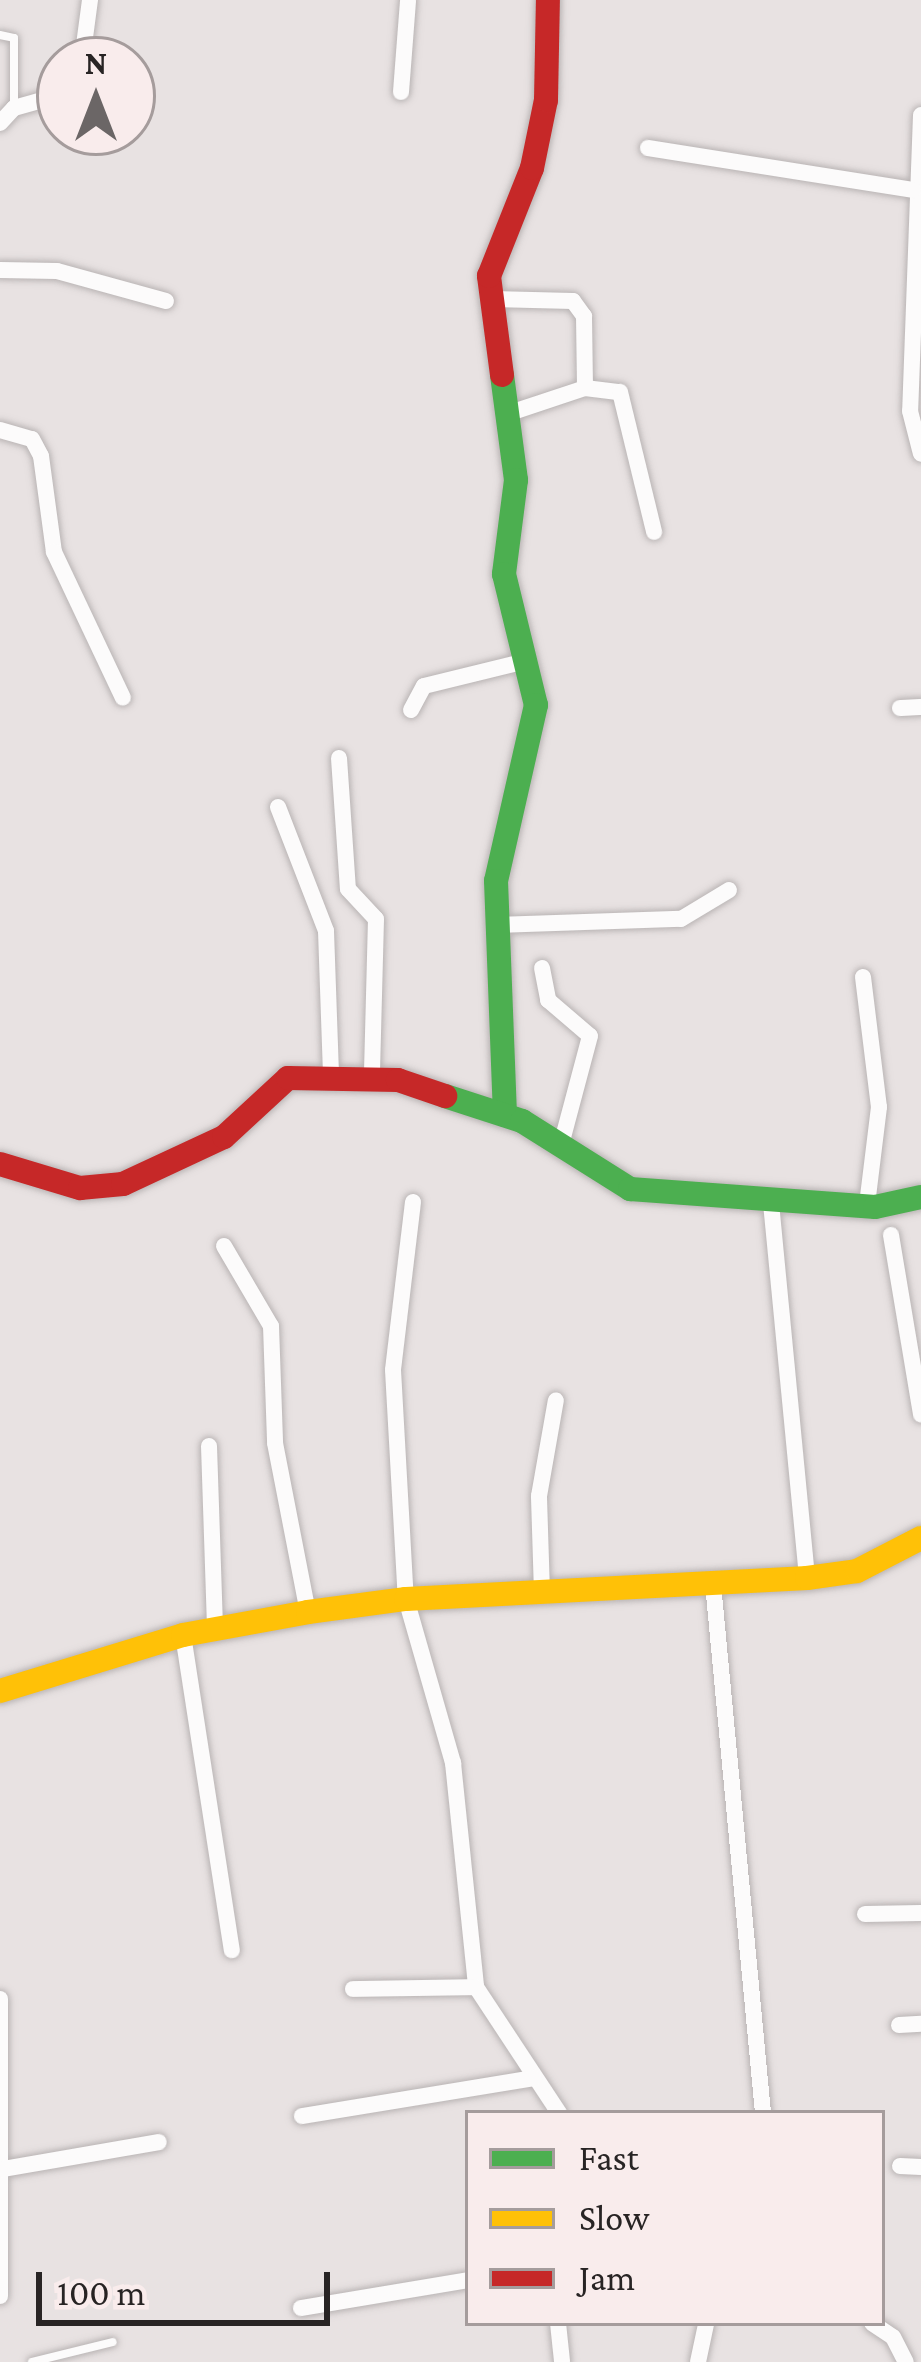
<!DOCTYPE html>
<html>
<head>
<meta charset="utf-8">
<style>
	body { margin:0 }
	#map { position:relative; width:921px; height:2362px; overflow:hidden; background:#e8e2e2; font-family:"Crimson Pro",serif }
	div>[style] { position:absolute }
	.roads { filter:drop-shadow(0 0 3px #b9b4b4) drop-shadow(0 0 3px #b9b4b4) }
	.lane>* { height:8px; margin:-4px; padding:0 4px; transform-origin:4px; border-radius:4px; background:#fcfbfb }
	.street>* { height:16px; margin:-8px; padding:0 8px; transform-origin:8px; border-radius:8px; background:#fcfbfb }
	.fast>* { height:24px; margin:-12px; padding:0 12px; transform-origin:12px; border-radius:12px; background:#4caf50 }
	.slow>* { height:24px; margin:-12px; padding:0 12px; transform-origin:12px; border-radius:12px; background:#ffc107 }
	.jam>* { height:24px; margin:-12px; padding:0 12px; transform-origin:12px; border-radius:12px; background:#c62828 }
	span { translate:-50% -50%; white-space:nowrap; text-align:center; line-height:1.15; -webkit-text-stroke:12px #f9ecec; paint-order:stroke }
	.legend { position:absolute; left:465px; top:2110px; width:420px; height:216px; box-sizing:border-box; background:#f9ecec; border:3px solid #a59c9c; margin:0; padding:15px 21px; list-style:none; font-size:36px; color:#282424 }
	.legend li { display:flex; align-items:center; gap:24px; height:60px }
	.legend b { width:60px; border:3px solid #a59c9c }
	.north { position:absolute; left:36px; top:36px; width:120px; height:120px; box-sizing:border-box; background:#f9ecec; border:3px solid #a59c9c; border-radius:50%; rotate:0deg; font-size:33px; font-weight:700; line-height:48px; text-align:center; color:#282424 }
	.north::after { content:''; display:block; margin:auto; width:42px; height:54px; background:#6b6666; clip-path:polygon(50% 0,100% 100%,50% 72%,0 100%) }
	.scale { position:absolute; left:36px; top:2272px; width:294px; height:54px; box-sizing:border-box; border:6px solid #282424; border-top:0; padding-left:15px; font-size:36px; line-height:42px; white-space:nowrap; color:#282424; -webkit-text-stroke:9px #f9ecec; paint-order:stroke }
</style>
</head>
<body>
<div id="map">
	<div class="roads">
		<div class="lane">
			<div style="left:0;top:35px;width:14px;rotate:12deg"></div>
			<div style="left:14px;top:38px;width:69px;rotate:90deg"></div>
			<div style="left:32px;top:2362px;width:83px;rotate:-13.9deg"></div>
		</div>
		<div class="street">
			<div style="left:82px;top:60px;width:61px;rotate:-82.4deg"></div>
			<div style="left:401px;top:92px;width:92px;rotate:-85.6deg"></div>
			<div style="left:921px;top:115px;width:296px;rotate:92.1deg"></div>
			<div style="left:910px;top:411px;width:44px;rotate:75.7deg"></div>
			<div style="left:0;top:123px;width:21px;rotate:-47deg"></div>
			<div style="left:14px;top:108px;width:48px;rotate:-15.8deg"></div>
			<div style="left:648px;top:148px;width:268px;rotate:9deg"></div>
			<div style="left:0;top:270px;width:57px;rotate:1deg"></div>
			<div style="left:57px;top:271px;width:113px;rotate:15.4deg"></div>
			<div style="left:492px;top:299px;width:81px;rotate:1.4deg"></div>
			<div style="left:573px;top:301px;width:19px;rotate:54deg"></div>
			<div style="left:584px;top:316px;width:72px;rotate:89.2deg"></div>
			<div style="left:585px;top:388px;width:82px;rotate:161.6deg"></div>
			<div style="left:585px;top:388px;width:35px;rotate:7deg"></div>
			<div style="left:620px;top:392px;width:144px;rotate:76.3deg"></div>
			<div style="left:0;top:430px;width:33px;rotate:16deg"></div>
			<div style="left:32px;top:439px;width:19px;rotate:62deg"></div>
			<div style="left:41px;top:456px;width:97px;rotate:82.3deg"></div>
			<div style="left:54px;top:552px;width:161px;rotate:64.7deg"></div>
			<div style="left:900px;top:708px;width:21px;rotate:-3deg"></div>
			<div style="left:411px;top:710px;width:27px;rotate:-62deg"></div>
			<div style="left:424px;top:686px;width:105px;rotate:-13.8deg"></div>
			<div style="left:339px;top:758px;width:131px;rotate:86.1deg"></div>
			<div style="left:348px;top:889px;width:41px;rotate:47deg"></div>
			<div style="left:376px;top:919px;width:158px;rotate:91.5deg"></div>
			<div style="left:278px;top:807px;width:133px;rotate:68.8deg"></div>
			<div style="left:326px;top:931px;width:145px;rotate:88deg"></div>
			<div style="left:496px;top:925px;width:185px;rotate:-1.9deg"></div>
			<div style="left:681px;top:919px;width:56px;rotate:-31.1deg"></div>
			<div style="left:542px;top:968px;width:33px;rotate:79deg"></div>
			<div style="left:548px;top:1000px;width:55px;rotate:40.6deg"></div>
			<div style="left:590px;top:1036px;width:117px;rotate:104.9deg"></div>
			<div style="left:863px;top:977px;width:131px;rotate:83deg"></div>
			<div style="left:879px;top:1107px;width:99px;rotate:97deg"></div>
			<div style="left:413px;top:1202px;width:169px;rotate:96.8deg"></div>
			<div style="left:393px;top:1370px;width:229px;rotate:86.8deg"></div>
			<div style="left:406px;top:1599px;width:171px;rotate:74deg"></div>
			<div style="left:453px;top:1763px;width:225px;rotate:84.1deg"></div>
			<div style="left:476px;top:1987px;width:151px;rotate:56.6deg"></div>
			<div style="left:771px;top:1203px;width:377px;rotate:84.5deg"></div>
			<div style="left:891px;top:1235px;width:182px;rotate:80.5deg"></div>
			<div style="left:224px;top:1246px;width:93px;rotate:59.6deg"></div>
			<div style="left:271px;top:1326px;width:117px;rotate:88deg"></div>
			<div style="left:275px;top:1443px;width:172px;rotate:79deg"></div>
			<div style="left:209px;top:1446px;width:183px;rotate:88.1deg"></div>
			<div style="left:713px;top:1584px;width:531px;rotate:84.6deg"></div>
			<div style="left:542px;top:1593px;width:97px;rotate:-91.8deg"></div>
			<div style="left:539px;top:1496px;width:97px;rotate:-80deg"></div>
			<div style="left:183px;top:1635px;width:319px;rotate:81.2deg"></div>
			<div style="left:865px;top:1914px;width:56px;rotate:-1deg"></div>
			<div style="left:353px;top:1989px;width:123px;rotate:-0.9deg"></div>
			<div style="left:0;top:1999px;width:297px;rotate:90deg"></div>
			<div style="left:899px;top:2025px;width:22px;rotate:-3deg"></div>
			<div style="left:302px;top:2116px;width:235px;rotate:-9.3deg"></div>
			<div style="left:900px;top:2166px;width:21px;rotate:3deg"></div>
			<div style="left:3px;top:2169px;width:158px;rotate:-9.8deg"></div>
			<div style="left:301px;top:2308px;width:169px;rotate:-9.5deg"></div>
			<div style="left:558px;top:2323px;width:39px;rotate:84deg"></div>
			<div style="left:872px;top:2323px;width:25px;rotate:34deg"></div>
			<div style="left:893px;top:2337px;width:28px;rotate:63deg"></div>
			<div style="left:698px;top:2362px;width:40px;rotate:-78deg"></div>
		</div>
		<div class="fast">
			<div style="left:502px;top:375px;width:106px;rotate:82.4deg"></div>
			<div style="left:516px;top:480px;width:95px;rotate:97.3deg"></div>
			<div style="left:504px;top:574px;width:135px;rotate:76.3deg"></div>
			<div style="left:536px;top:705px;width:180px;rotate:102.8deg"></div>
			<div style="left:496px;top:881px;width:234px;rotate:87.8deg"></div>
			<div style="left:445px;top:1096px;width:81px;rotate:18deg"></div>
			<div style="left:522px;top:1121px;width:128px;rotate:32.2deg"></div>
			<div style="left:630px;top:1189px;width:246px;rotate:4.2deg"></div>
			<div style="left:875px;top:1207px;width:47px;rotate:-12.3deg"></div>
		</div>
		<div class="slow">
			<div style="left:0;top:1691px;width:191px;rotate:-17deg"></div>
			<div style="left:183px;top:1635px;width:127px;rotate:-10.4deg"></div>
			<div style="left:308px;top:1612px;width:99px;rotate:-7.6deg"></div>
			<div style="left:406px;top:1599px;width:402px;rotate:-3deg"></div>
			<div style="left:807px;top:1578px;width:50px;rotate:-8deg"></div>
			<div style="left:857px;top:1571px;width:72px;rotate:-27.3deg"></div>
		</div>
		<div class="jam">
			<div style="left:502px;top:375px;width:100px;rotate:-97.5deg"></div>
			<div style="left:489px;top:276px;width:116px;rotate:-68.3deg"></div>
			<div style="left:532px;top:168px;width:69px;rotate:-78.4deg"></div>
			<div style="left:546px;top:100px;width:100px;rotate:-88.9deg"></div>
			<div style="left:0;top:1164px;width:84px;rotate:16.7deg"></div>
			<div style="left:80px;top:1188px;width:43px;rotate:-5.3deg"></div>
			<div style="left:123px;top:1184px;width:111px;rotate:-25deg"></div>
			<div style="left:224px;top:1137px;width:87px;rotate:-42.7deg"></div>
			<div style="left:288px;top:1078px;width:110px;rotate:1deg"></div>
			<div style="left:398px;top:1080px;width:50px;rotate:18.8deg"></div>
		</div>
	</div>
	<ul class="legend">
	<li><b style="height:15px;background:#4caf50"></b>Fast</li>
	<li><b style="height:15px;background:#ffc107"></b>Slow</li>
	<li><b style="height:15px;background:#c62828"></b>Jam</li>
	</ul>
	<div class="north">N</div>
	<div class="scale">100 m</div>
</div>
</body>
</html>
